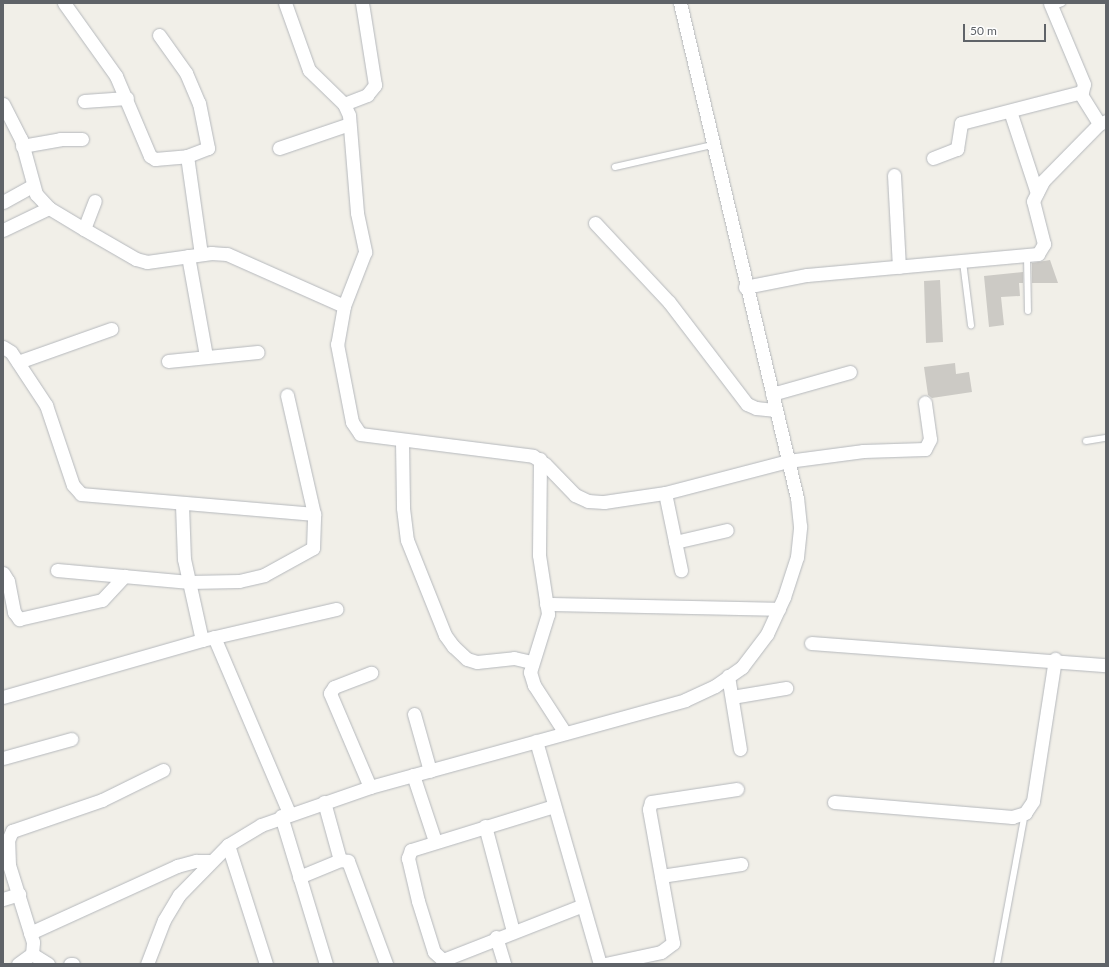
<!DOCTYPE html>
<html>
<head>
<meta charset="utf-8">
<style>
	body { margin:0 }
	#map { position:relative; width:1109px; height:967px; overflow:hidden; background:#f1efe8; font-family:Lato,sans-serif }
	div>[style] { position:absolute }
	.building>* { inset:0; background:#cccac5 }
	.roads { filter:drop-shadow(0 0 1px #b5b8bc) drop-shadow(0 0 1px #b5b8bc) }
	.service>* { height:6px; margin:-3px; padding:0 3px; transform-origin:3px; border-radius:3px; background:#fff }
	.minor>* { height:13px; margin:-6.5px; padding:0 6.5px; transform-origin:6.5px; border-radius:6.5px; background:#fff }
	span { translate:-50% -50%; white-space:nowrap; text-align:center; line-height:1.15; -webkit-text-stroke:3px #fff; paint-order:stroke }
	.frame { position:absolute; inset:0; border:4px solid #5f6368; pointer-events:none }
	.scale { position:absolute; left:963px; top:24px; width:83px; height:18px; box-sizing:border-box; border:2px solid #5f6368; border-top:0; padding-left:5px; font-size:12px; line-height:14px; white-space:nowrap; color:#5f6368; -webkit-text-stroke:3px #fff; paint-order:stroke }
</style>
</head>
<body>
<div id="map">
	<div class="building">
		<div style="clip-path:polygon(1050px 260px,1058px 283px,1032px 283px,1032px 263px)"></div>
		<div style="clip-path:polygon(1023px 272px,1023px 283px,1019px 283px,1020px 296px,1001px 297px,1004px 325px,989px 327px,984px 276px)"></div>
		<div style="clip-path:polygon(940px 280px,943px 342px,926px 343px,924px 281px)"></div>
		<div style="clip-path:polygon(955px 363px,956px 374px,969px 372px,972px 392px,932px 398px,928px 395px,924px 367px)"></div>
	</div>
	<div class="roads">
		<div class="service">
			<div style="left:1052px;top:7px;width:11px;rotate:-22deg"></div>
			<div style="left:615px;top:167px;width:99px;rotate:-12.8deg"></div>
			<div style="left:1027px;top:256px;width:55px;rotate:89deg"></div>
			<div style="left:963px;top:262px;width:64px;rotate:82.8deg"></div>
			<div style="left:1086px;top:441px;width:20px;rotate:-9deg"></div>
			<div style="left:997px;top:964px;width:154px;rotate:-79.5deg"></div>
		</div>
		<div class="minor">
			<div style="left:64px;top:3px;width:90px;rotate:54.5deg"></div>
			<div style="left:116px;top:76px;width:87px;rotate:67deg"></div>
			<div style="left:150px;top:156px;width:6px;rotate:31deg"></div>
			<div style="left:155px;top:159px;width:32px;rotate:-5deg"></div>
			<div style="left:187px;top:156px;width:99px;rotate:81.9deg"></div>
			<div style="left:285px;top:3px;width:71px;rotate:70.3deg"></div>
			<div style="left:309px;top:70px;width:49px;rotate:44.2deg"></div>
			<div style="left:344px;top:104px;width:12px;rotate:66deg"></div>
			<div style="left:349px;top:115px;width:98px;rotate:85.3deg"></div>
			<div style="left:357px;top:213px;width:40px;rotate:78deg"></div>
			<div style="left:365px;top:252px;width:58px;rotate:111.3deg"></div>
			<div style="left:344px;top:306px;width:39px;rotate:100deg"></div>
			<div style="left:337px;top:344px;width:79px;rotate:79.1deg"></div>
			<div style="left:352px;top:422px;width:14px;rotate:56deg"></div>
			<div style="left:360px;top:434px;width:174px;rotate:7.2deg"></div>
			<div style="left:533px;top:456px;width:14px;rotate:34deg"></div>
			<div style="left:545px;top:464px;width:43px;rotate:45.9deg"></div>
			<div style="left:575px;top:495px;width:14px;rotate:25deg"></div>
			<div style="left:588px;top:501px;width:16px;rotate:4deg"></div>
			<div style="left:604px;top:502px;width:62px;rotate:-8.4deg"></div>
			<div style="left:665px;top:493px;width:127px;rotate:-14.6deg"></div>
			<div style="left:788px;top:461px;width:76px;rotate:-7.6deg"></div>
			<div style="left:863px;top:451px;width:62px;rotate:-1.8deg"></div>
			<div style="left:925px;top:449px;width:11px;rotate:-63deg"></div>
			<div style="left:930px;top:439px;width:37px;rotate:-98deg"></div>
			<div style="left:159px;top:35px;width:47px;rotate:54.6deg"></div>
			<div style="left:186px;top:73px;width:33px;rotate:67deg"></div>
			<div style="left:199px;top:103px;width:46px;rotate:78.7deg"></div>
			<div style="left:208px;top:148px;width:22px;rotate:159deg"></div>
			<div style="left:1080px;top:93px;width:36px;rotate:58deg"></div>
			<div style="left:1099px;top:124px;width:8px;rotate:-23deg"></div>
			<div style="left:84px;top:101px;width:43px;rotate:-4deg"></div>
			<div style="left:3px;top:104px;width:39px;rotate:63deg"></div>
			<div style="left:21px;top:139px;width:57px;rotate:74.7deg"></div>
			<div style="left:36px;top:194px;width:19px;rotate:47deg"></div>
			<div style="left:49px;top:208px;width:41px;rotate:31deg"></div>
			<div style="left:84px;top:229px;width:60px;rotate:30deg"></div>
			<div style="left:136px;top:259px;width:11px;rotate:15deg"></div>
			<div style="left:147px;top:262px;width:65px;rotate:-8deg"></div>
			<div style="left:211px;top:253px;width:16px;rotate:4deg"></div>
			<div style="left:227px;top:254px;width:128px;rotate:24deg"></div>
			<div style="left:344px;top:104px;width:25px;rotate:-21deg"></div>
			<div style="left:367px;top:95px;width:13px;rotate:-51deg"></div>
			<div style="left:375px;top:85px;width:83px;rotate:-99deg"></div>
			<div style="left:1010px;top:111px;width:86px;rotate:71.8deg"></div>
			<div style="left:22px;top:146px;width:39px;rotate:-10deg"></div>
			<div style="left:60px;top:139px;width:22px"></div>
			<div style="left:279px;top:148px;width:74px;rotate:-18.9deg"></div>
			<div style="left:933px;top:158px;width:26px;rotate:-21deg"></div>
			<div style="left:957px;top:149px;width:26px;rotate:-81deg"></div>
			<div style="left:961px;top:123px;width:125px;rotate:-14.4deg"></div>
			<div style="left:1082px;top:92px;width:8px;rotate:-76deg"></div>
			<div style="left:1084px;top:84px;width:88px;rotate:-112.8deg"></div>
			<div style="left:894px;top:175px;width:92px;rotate:86.9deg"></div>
			<div style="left:3px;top:202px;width:33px;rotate:-29deg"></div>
			<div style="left:595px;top:223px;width:108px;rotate:46.9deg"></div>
			<div style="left:669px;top:302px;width:128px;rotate:52.6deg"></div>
			<div style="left:747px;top:404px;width:10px;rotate:24deg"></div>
			<div style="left:756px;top:408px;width:20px;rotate:6deg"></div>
			<div style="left:84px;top:229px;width:30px;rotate:-69deg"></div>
			<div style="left:3px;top:230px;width:51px;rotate:-25.6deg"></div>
			<div style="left:188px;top:256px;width:102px;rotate:79.8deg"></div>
			<div style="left:745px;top:287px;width:63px;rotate:-11deg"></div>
			<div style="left:807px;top:275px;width:232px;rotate:-5.2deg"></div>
			<div style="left:1038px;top:254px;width:12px;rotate:-59deg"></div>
			<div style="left:1044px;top:244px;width:44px;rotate:-104.3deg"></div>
			<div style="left:1033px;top:201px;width:22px;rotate:-63deg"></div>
			<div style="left:1043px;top:181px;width:80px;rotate:-45.5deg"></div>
			<div style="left:3px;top:347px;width:9px;rotate:32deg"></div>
			<div style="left:11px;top:352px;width:64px;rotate:56.6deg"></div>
			<div style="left:46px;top:405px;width:84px;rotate:71.4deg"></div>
			<div style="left:73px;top:485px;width:12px;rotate:48deg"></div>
			<div style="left:81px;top:494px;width:234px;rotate:4.9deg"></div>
			<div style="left:168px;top:361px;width:90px;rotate:-5.7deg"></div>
			<div style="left:18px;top:362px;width:99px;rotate:-19.5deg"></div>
			<div style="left:772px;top:394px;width:81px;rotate:-15.8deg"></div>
			<div style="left:402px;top:441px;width:67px;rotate:89.1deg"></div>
			<div style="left:403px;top:508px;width:32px;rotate:83deg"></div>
			<div style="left:407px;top:540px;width:102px;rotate:68.2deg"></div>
			<div style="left:445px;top:635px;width:14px;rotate:54deg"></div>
			<div style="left:453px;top:646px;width:19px;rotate:43deg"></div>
			<div style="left:467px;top:659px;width:10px;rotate:17deg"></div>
			<div style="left:477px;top:662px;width:37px;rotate:-6deg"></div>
			<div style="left:514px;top:658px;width:17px;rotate:13deg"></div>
			<div style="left:540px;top:459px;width:96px;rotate:90.6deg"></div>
			<div style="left:539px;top:555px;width:60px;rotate:81.3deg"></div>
			<div style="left:548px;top:614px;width:61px;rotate:107.2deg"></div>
			<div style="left:530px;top:672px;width:14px;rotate:73deg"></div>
			<div style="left:534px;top:685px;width:57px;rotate:57.1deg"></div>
			<div style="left:665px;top:493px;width:79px;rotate:78.3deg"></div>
			<div style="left:182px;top:505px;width:54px;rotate:87.9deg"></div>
			<div style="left:184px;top:559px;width:83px;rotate:77.5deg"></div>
			<div style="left:675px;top:542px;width:53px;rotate:-13deg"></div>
			<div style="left:57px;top:570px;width:133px;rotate:5.2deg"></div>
			<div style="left:189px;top:582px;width:50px;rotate:-1.1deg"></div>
			<div style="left:239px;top:581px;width:26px;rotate:-13deg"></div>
			<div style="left:264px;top:575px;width:56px;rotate:-28.9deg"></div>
			<div style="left:313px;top:548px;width:34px;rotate:-88deg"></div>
			<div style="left:314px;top:514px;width:122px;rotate:-102.8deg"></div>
			<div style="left:3px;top:573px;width:9px;rotate:58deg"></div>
			<div style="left:8px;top:581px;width:32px;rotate:79deg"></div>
			<div style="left:14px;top:612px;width:9px;rotate:54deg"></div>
			<div style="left:19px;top:619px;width:85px;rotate:-12.9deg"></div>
			<div style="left:102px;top:600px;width:33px;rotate:-47deg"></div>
			<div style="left:546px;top:604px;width:233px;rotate:1.2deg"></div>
			<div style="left:214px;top:637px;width:191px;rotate:66.9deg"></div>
			<div style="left:811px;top:643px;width:296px;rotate:4.3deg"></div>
			<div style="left:728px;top:676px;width:74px;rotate:80.7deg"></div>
			<div style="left:3px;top:697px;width:207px;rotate:-16deg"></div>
			<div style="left:202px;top:640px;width:138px;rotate:-13deg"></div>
			<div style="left:732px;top:697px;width:55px;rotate:-9.5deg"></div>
			<div style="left:414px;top:714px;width:59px;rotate:74.3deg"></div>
			<div style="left:536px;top:741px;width:232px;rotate:74deg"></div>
			<div style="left:3px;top:758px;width:71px;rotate:-15.6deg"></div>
			<div style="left:413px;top:775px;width:70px;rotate:71.6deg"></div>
			<div style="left:370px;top:787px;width:102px;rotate:-113.1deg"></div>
			<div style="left:330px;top:693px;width:7px;rotate:-56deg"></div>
			<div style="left:334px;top:687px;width:40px;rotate:-21deg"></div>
			<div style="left:324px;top:802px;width:60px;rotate:74.6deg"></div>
			<div style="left:834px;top:802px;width:179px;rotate:4.8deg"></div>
			<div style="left:1012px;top:817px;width:14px;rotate:-17deg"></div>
			<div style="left:1025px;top:813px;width:14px;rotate:-56deg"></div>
			<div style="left:1033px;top:801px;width:144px;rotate:-81.2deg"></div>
			<div style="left:554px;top:806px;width:150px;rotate:162.9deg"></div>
			<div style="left:411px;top:850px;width:9px;rotate:111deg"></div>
			<div style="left:408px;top:858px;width:44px;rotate:76.9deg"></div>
			<div style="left:418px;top:901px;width:53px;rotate:72.6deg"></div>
			<div style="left:434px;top:952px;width:12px;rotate:42deg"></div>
			<div style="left:443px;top:960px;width:150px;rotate:-21.4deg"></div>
			<div style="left:281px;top:816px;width:155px;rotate:73.1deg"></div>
			<div style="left:485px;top:826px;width:109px;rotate:75.1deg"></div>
			<div style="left:228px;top:845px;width:125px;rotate:72.3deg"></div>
			<div style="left:661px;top:876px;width:81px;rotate:-8.5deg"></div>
			<div style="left:299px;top:877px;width:44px;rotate:-22.5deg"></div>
			<div style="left:340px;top:860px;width:8px;rotate:7deg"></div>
			<div style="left:348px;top:861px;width:110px;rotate:69.7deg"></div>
			<div style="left:3px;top:899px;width:17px;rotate:-17deg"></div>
			<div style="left:30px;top:933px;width:162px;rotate:-24.5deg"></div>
			<div style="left:177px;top:866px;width:20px;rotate:-15deg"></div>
			<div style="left:196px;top:861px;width:14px"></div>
			<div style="left:496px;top:937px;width:28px;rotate:73deg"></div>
			<div style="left:32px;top:954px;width:19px;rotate:32deg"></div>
			<div style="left:18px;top:964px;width:17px;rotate:-36deg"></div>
			<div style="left:32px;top:954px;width:12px;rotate:-85deg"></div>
			<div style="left:33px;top:942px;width:81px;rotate:-107.3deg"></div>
			<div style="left:9px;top:865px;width:25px;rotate:-92deg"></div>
			<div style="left:8px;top:840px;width:10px;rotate:-66deg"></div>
			<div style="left:12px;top:831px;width:95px;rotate:-19deg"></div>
			<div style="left:102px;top:800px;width:68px;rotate:-26.2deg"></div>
			<div style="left:70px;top:964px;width:3px"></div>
			<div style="left:147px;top:964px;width:47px;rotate:-68.9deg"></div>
			<div style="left:164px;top:920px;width:29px;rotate:-59deg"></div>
			<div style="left:179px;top:895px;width:70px;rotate:-45.6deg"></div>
			<div style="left:228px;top:845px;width:39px;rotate:-31deg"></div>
			<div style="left:261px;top:825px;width:115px;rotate:-19.2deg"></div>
			<div style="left:370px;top:787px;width:327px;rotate:-15.4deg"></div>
			<div style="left:685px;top:700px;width:33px;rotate:-25deg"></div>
			<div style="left:715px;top:686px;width:33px;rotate:-35deg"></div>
			<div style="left:742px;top:667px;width:41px;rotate:-52.9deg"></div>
			<div style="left:767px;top:634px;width:41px;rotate:-65.3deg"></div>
			<div style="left:784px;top:597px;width:42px;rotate:-72deg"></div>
			<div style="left:797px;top:557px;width:31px;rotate:-84deg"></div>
			<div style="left:800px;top:526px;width:28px;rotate:-96deg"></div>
			<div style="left:797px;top:498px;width:509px;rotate:-103.3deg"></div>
			<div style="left:605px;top:964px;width:57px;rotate:-12.1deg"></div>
			<div style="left:661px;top:952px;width:15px;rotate:-37deg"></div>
			<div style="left:673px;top:943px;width:136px;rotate:-100.2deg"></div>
			<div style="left:649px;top:809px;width:7px;rotate:-74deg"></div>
			<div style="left:651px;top:802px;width:87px;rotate:-8.6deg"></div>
		</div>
	</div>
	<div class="frame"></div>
	<div class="scale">50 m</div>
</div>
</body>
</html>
